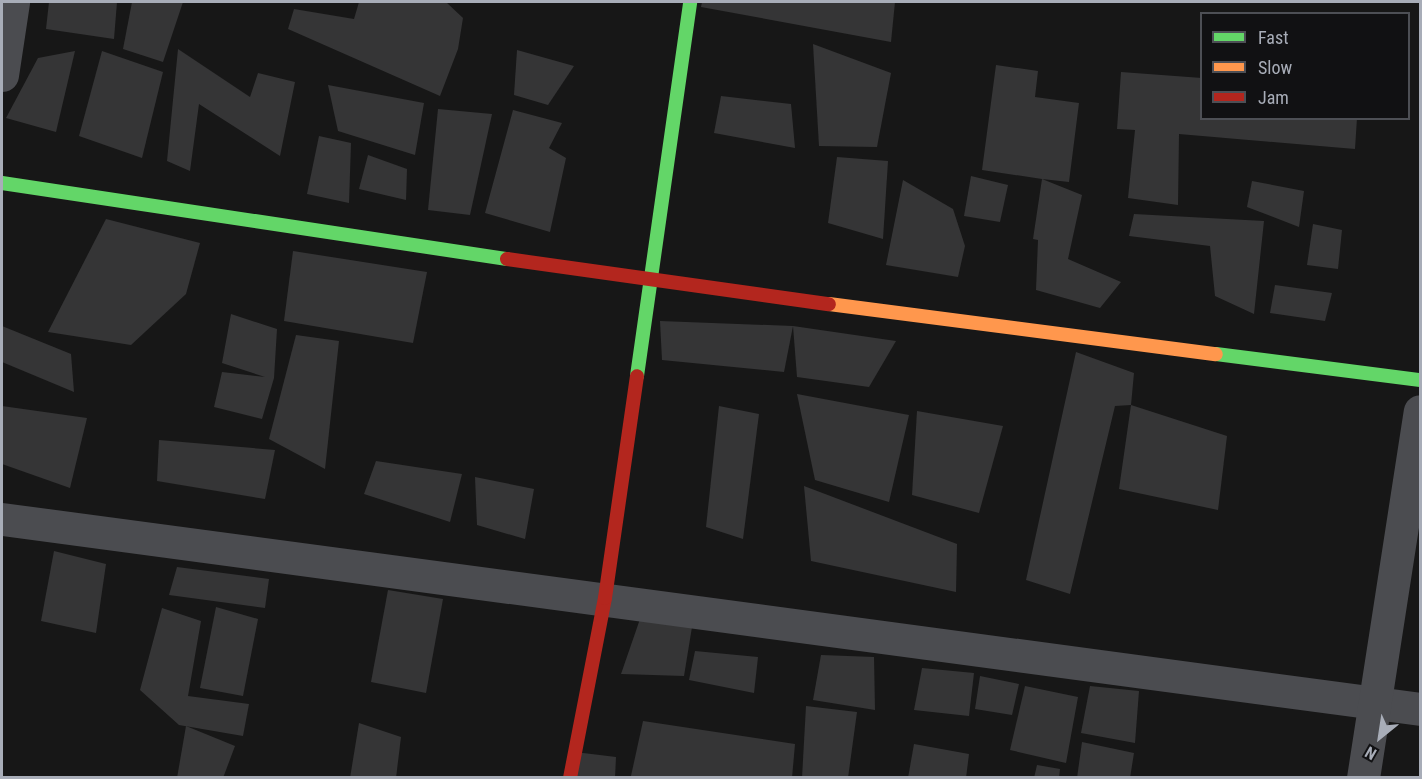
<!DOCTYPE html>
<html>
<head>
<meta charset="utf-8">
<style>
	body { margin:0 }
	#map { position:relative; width:1422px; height:779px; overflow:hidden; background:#171717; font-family:"Roboto Condensed",sans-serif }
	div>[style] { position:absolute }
	.building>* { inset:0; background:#353536 }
	.street>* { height:33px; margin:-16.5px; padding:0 16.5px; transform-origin:16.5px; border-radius:16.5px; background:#4b4c50 }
	.fast>* { height:14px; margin:-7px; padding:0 7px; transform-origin:7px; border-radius:7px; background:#63d668 }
	.slow>* { height:14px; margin:-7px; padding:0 7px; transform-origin:7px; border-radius:7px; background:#ff974d }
	.jam>* { height:14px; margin:-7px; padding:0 7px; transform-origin:7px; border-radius:7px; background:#b3261e }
	span { translate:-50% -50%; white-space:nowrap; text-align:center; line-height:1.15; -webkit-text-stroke:5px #111113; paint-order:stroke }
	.frame { position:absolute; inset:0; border:3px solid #a8adb8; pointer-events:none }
	.legend { position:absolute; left:1200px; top:12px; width:210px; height:108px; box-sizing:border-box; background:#111113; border:2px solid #4d4f55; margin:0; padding:8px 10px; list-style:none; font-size:18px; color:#a8adb8 }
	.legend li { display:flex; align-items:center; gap:12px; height:30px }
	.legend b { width:30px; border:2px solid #4d4f55 }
	.north { position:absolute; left:1350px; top:707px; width:60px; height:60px; -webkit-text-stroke:4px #111113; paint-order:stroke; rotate:210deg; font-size:16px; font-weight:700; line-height:24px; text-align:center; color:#a8adb8 }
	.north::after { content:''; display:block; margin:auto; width:21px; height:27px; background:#a8adb8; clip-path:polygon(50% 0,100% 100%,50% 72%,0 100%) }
</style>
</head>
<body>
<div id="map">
	<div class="building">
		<div style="clip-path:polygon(49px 2px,117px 2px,114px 39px,46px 29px)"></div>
		<div style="clip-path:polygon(132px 2px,183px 2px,163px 62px,123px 49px)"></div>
		<div style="clip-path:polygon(359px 2px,446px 2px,463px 18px,458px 49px,440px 96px,288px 29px,294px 9px,354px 19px)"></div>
		<div style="clip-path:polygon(702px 2px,895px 2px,891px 42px,701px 7px)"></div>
		<div style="clip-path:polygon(813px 44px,891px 73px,877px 147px,819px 146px)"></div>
		<div style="clip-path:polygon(178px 49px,250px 97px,258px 73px,295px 82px,280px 156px,199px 104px,190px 171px,167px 161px)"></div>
		<div style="clip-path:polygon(517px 50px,574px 66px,548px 105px,514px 95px)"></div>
		<div style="clip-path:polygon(75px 51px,56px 132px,6px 118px,38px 58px)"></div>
		<div style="clip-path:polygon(102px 51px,163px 72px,142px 158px,79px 136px)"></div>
		<div style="clip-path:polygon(996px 65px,1038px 71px,1035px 97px,1079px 103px,1069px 182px,1042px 179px,1082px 195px,1068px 259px,1121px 282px,1100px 308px,1036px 290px,1038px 240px,1033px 239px,1042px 179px,982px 170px)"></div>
		<div style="clip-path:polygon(1121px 72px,1202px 78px,1202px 118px,1357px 118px,1355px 149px,1179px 134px,1178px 205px,1128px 198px,1135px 130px,1117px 129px)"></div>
		<div style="clip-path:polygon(328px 85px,424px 103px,415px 155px,338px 131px)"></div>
		<div style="clip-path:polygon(721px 96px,791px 104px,795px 148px,714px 133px)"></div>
		<div style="clip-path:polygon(438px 109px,492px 114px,470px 215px,428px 210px)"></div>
		<div style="clip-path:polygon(513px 110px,562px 123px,549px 148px,566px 158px,550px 232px,485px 213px)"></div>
		<div style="clip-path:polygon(319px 136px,351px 143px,349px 203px,307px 194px)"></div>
		<div style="clip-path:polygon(368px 155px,407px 169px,406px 200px,359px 189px)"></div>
		<div style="clip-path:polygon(837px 157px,888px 161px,883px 239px,828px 223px)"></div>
		<div style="clip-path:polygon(971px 176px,1008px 185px,1000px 222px,964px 216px)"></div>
		<div style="clip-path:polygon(903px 180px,953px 209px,965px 246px,958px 277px,886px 265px)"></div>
		<div style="clip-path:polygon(1252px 181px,1304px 191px,1299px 227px,1247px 207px)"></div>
		<div style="clip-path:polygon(1134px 214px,1264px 221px,1254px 314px,1215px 296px,1210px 246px,1129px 236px)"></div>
		<div style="clip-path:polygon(106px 219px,200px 243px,186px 294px,131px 345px,48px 332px)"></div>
		<div style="clip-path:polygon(1313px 224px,1342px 230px,1338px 269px,1307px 265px)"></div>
		<div style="clip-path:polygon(293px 251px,427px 272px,413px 343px,284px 321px)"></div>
		<div style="clip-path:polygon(1275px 285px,1332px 293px,1325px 321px,1270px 313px)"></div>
		<div style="clip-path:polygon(231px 314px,277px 329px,274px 378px,262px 419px,214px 407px,222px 372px,265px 377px,222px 363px)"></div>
		<div style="clip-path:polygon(660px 321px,793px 326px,784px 372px,662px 360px)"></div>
		<div style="clip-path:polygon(2px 326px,71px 354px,74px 392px,2px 362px)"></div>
		<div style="clip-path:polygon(793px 326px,896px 341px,869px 387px,797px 377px)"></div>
		<div style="clip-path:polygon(296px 335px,339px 341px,325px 469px,269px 439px)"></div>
		<div style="clip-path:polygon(1076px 352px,1134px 373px,1131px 405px,1115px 406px,1070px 594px,1026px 580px)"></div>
		<div style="clip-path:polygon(797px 394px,909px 415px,889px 502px,815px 480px)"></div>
		<div style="clip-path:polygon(1131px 405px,1227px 436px,1218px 510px,1119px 489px)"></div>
		<div style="clip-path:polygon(2px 406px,87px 418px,70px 488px,2px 464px)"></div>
		<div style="clip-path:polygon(719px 406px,759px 414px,743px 539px,706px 527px)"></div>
		<div style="clip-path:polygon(917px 411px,1003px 426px,979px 513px,912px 495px)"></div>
		<div style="clip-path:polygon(159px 440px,275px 450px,265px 499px,157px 481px)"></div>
		<div style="clip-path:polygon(376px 461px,462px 474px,450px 522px,364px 494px)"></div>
		<div style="clip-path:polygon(475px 477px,534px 489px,525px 539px,477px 525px)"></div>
		<div style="clip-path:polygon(804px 486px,957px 544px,956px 592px,811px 561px)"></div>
		<div style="clip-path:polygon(54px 551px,106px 564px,96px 633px,41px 621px)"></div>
		<div style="clip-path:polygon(177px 567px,269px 579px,265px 608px,169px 595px)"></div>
		<div style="clip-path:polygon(388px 590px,443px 599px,426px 693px,371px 682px)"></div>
		<div style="clip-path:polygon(216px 607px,258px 619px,243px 696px,200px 688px)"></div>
		<div style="clip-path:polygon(162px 608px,201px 621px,188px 696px,249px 704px,243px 736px,179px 725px,140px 690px)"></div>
		<div style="clip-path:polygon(640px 619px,692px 627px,684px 676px,621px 674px)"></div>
		<div style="clip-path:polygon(695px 651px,758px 657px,754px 693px,689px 680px)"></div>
		<div style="clip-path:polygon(821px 655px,874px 657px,875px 710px,813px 700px)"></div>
		<div style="clip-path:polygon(922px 668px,974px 673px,969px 716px,914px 710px)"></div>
		<div style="clip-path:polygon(980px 676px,1019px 684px,1012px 715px,975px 709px)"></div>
		<div style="clip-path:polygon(1025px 686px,1078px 697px,1066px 763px,1010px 750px)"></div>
		<div style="clip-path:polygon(1090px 686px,1139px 691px,1135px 743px,1081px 733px)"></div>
		<div style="clip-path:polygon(806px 706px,857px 712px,848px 778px,802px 778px)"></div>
		<div style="clip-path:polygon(643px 721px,795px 744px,792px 778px,631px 776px)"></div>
		<div style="clip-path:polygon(359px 723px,401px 737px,396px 778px,350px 778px)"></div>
		<div style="clip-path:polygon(186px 726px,235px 746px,223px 778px,177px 778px)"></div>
		<div style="clip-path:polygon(1082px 742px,1134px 753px,1130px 778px,1077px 778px)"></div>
		<div style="clip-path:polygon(914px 744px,969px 754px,966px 778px,908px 778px)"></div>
		<div style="clip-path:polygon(575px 752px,616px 757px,615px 778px,572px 778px)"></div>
		<div style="clip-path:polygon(1037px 765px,1060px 769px,1059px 778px,1034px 778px)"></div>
	</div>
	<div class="street">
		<div style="left:2px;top:75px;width:74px;rotate:-81.4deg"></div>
		<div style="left:2px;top:519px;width:1431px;rotate:7.63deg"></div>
		<div style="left:1363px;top:778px;width:371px;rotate:-81.2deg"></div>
	</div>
	<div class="fast">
		<div style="left:2px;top:183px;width:511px;rotate:8.56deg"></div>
		<div style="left:1216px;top:354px;width:206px;rotate:7.3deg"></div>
		<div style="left:637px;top:376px;width:378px;rotate:-81.9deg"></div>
	</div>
	<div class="slow">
		<div style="left:829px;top:304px;width:390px;rotate:7.4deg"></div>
	</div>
	<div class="jam">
		<div style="left:507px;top:259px;width:325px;rotate:8deg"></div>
		<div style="left:570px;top:778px;width:183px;rotate:-79deg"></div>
		<div style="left:605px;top:598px;width:224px;rotate:-81.8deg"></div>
	</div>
	<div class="frame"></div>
	<ul class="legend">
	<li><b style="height:8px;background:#63d668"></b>Fast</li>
	<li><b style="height:8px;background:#ff974d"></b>Slow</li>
	<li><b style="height:8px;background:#b3261e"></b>Jam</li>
	</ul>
	<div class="north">N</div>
</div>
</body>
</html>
